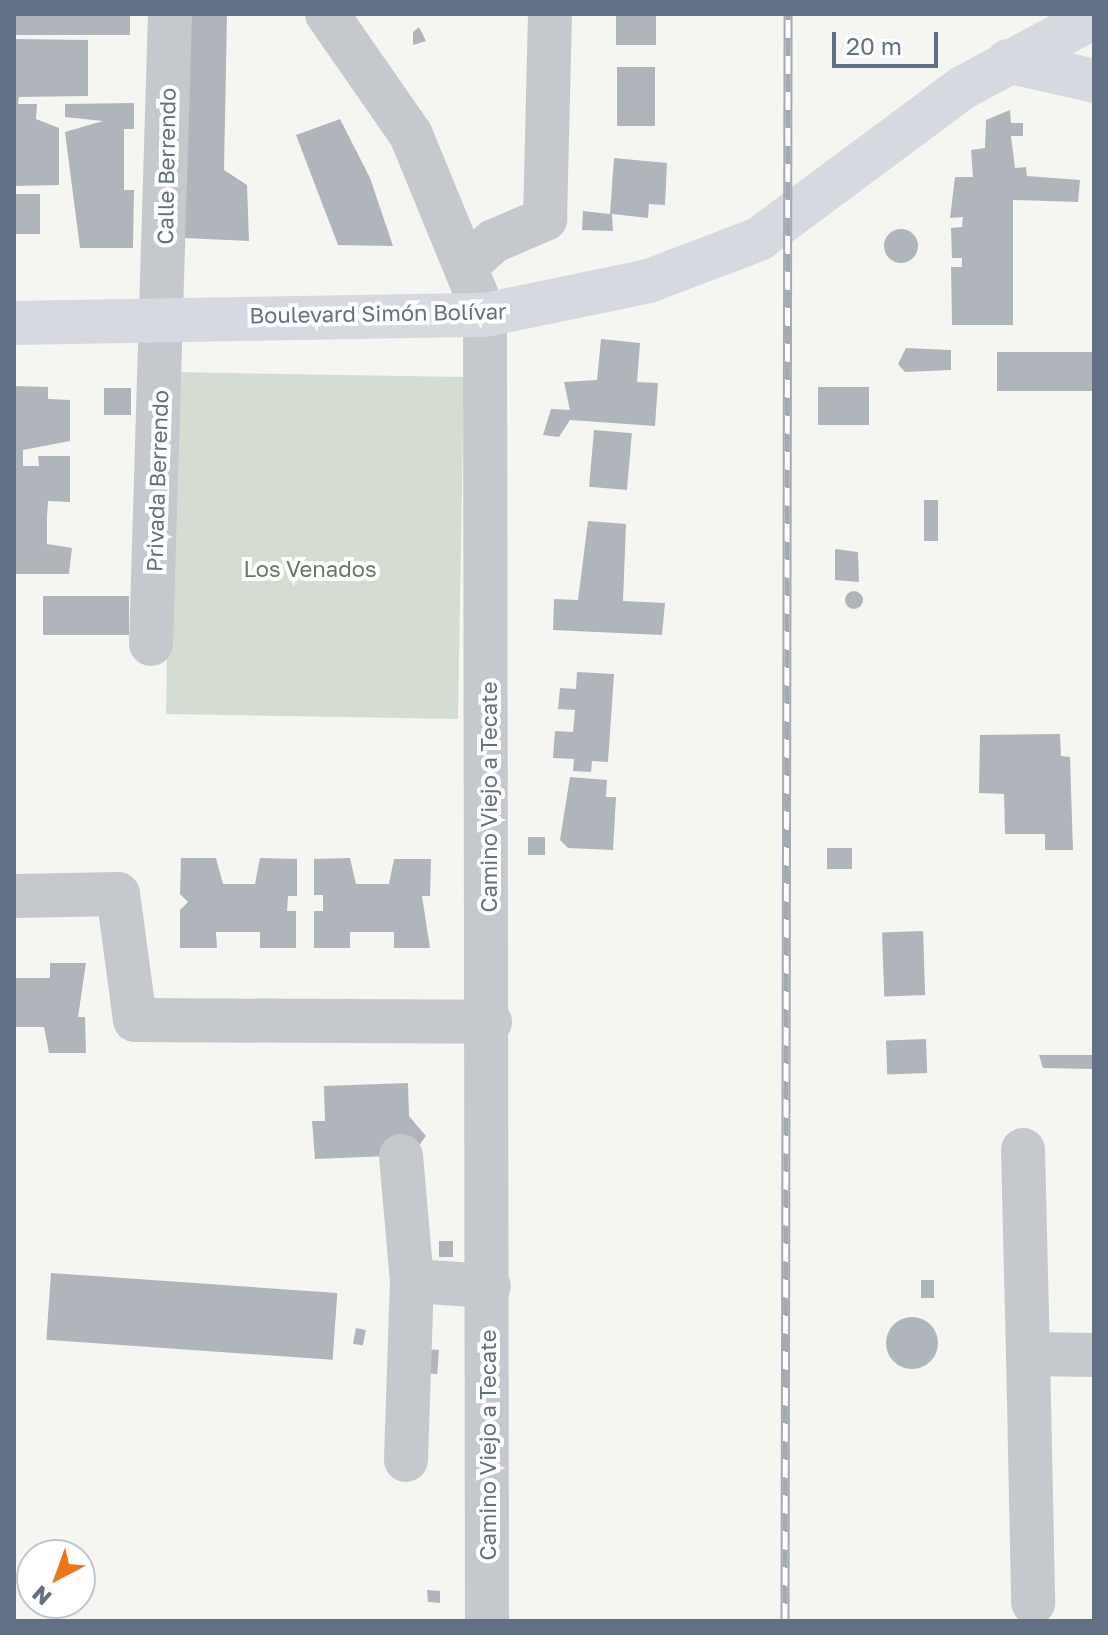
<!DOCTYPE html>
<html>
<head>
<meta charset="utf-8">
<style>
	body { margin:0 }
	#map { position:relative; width:1108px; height:1635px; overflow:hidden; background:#f5f6f2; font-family:"Golos Text",sans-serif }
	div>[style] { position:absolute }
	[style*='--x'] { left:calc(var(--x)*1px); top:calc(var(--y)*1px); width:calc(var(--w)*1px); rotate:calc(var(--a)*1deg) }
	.green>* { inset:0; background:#d5ddd3; transform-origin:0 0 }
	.building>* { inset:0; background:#b0b5bc; transform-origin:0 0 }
	.round { border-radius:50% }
	.minor>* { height:44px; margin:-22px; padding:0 22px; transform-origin:22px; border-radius:22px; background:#c5c8cc }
	.major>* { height:44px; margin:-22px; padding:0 22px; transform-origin:22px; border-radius:22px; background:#d6d9df }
	.rail>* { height:9px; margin-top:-4.5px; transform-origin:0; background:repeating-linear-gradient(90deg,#fff 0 18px,#a5a9b1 0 36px); box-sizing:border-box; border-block:2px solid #a5a9b1 }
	span { translate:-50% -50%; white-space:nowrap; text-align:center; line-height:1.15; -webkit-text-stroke:8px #fff; paint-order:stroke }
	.street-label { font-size:22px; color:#636f85 }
	.park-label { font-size:22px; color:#627b62 }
	.frame { position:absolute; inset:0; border:16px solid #636f85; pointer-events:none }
	.north { position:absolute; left:16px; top:1539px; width:80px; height:80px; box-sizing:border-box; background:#fff; border:2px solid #c1c5ce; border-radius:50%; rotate:221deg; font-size:22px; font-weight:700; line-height:32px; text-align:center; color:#636f85 }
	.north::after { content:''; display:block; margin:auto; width:28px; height:36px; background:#ec771b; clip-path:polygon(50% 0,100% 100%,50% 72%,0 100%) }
	.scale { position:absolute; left:832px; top:32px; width:106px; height:36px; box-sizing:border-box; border:4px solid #636f85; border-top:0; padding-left:10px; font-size:24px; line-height:28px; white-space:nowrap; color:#636f85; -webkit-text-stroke:6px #fff; paint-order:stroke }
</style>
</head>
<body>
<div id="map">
	<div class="green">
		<div style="left:172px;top:372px;width:292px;height:342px;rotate:1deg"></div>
	</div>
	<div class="building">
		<div style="left:14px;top:14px;width:116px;height:21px"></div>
		<div style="clip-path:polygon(187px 14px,227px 14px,224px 170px,247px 185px,249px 241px,184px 238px)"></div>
		<div style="left:616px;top:14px;width:40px;height:31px"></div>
		<div style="clip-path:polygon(419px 27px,426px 41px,413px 45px,413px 32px)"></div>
		<div style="clip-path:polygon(14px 39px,88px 40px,88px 96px,19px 97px,18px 104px,37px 104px,36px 119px,59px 128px,59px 185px,14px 186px)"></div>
		<div style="left:617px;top:67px;width:38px;height:59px"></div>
		<div style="clip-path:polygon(134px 103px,134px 129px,124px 129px,124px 190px,134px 190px,133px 248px,80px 248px,65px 132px,103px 121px,65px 117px,65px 104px)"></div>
		<div style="clip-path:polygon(1010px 110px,1011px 123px,1023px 123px,1023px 136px,1011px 136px,1015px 168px,1026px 167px,1027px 176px,1080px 180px,1078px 202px,1013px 200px,1013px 325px,952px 325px,951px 267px,962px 267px,962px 258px,952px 258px,951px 228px,962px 227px,963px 217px,950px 218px,955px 177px,973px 177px,971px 150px,985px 148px,986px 120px)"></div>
		<div style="clip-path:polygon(340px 119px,370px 178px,393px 246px,338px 245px,296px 135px)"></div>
		<div style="clip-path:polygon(614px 158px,667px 163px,665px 205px,649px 204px,648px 218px,612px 214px,613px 231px,582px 230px,583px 211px,610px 214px)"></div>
		<div style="left:14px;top:194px;width:26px;height:40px"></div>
		<div class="round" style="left:884px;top:229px;width:34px;height:34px"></div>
		<div style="clip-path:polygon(601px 339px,640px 343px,637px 382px,658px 383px,655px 426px,570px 420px,559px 437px,543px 435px,551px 409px,570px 410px,564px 382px,597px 380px)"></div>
		<div style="clip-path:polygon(906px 348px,951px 350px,951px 370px,905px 372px,898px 364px)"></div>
		<div style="left:997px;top:352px;width:97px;height:39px"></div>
		<div style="clip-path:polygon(14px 386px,48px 387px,48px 399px,70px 400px,70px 441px,23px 450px,23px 466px,39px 466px,38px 456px,70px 456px,70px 502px,48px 501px,47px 517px,47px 544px,72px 548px,69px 574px,14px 574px)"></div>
		<div style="left:818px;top:387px;width:51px;height:38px"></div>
		<div style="left:104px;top:388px;width:27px;height:27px"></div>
		<div style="left:594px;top:430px;width:38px;height:57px;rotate:5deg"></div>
		<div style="left:924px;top:500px;width:14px;height:41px"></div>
		<div style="clip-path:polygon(588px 521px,626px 524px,623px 601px,665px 603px,662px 635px,553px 630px,554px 599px,578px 600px)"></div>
		<div style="clip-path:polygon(835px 549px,858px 552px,859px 582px,835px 580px)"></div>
		<div class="round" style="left:845px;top:591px;width:18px;height:18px"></div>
		<div style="left:43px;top:596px;width:86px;height:39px"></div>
		<div style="clip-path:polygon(577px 672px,614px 674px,608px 762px,592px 761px,591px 772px,573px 771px,574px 759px,553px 758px,555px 731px,573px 732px,575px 710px,558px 709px,560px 688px,576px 689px)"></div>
		<div style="clip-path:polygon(1060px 734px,1061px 756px,1070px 757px,1073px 850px,1045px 850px,1045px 834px,1005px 834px,1004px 794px,979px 793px,980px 735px)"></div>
		<div style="clip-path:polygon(570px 777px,607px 780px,606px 797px,616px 797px,613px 850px,568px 848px,560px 840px)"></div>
		<div style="left:528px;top:837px;width:17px;height:18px"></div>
		<div style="left:827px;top:848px;width:25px;height:21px"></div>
		<div style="clip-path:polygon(181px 858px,216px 858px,223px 884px,255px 884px,260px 858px,297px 859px,297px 896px,288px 896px,287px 911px,296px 911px,296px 948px,260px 948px,260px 932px,216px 932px,217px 948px,180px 948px,180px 910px,188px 902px,180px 894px)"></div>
		<div style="clip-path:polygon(350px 858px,356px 884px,389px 884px,394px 859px,431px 859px,430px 896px,422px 896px,430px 948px,394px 948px,394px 932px,350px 932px,350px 948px,314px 948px,314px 911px,323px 911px,323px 895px,314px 895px,314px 859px)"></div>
		<div style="left:923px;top:931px;width:64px;height:41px;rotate:88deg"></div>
		<div style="clip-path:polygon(50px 963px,86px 963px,78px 1017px,85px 1017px,86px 1053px,49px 1053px,44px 1027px,14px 1027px,14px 978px,50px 978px)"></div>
		<div style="left:926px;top:1039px;width:34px;height:40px;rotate:88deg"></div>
		<div style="clip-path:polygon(1039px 1055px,1094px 1055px,1094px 1069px,1043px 1068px)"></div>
		<div style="clip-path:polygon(408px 1083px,409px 1116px,426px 1136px,412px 1155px,315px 1159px,312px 1121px,325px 1121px,324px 1086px)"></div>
		<div style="left:453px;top:1241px;width:16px;height:14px;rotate:90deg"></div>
		<div style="left:51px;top:1273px;width:287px;height:67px;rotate:4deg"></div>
		<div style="left:921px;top:1280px;width:13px;height:18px"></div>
		<div class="round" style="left:886px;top:1317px;width:52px;height:52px"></div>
		<div style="left:356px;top:1328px;width:10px;height:16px;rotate:11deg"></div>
		<div style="left:410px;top:1348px;width:29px;height:24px;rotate:4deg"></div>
		<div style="clip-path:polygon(427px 1590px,440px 1591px,440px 1603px,428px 1602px)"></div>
	</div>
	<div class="minor">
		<div style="--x:327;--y:14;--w:147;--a:55.2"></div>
		<div style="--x:411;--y:135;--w:195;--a:67.7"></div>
		<div style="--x:485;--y:315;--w:1306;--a:89.91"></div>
		<div style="--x:467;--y:265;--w:36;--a:-42"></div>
		<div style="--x:494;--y:241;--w:56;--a:-23.3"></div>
		<div style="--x:545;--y:219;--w:205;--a:-88.6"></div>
		<div style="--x:151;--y:644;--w:630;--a:-88.27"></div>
		<div style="--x:14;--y:896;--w:104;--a:-1.1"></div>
		<div style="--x:118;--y:894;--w:127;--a:82.3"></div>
		<div style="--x:135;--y:1020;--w:355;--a:0.3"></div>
		<div style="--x:1023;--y:1150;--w:204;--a:88.6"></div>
		<div style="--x:1028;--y:1354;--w:66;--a:0.9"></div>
		<div style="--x:401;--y:1156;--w:125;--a:85"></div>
		<div style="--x:412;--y:1281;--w:77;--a:3.7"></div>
		<div style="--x:1028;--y:1354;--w:249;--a:88.8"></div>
		<div style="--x:406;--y:1460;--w:179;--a:-88.1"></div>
	</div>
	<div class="major">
		<div style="--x:1008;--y:61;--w:88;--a:13.1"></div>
		<div style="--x:14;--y:323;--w:471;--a:-1"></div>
		<div style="--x:485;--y:315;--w:167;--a:-11.7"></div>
		<div style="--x:649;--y:281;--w:118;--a:-20.9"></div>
		<div style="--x:759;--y:239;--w:255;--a:-36.6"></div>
		<div style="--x:964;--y:87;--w:148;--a:-28.3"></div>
	</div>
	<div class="rail">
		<div style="--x:785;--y:1621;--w:1607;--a:-89.89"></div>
	</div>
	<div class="street-label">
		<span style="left:166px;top:166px;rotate:-89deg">Calle Berrendo</span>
		<span style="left:378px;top:313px;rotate:-1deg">Boulevard Simón Bolívar</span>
		<span style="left:157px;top:481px;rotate:-88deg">Privada Berrendo</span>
		<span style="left:489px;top:797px;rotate:-90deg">Camino Viejo a Tecate</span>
		<span style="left:488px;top:1445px;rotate:-90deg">Camino Viejo a Tecate</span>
	</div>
	<div class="park-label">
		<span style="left:310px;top:569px">Los Venados</span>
	</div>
	<div class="frame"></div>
	<div class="north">N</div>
	<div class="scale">20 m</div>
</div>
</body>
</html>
